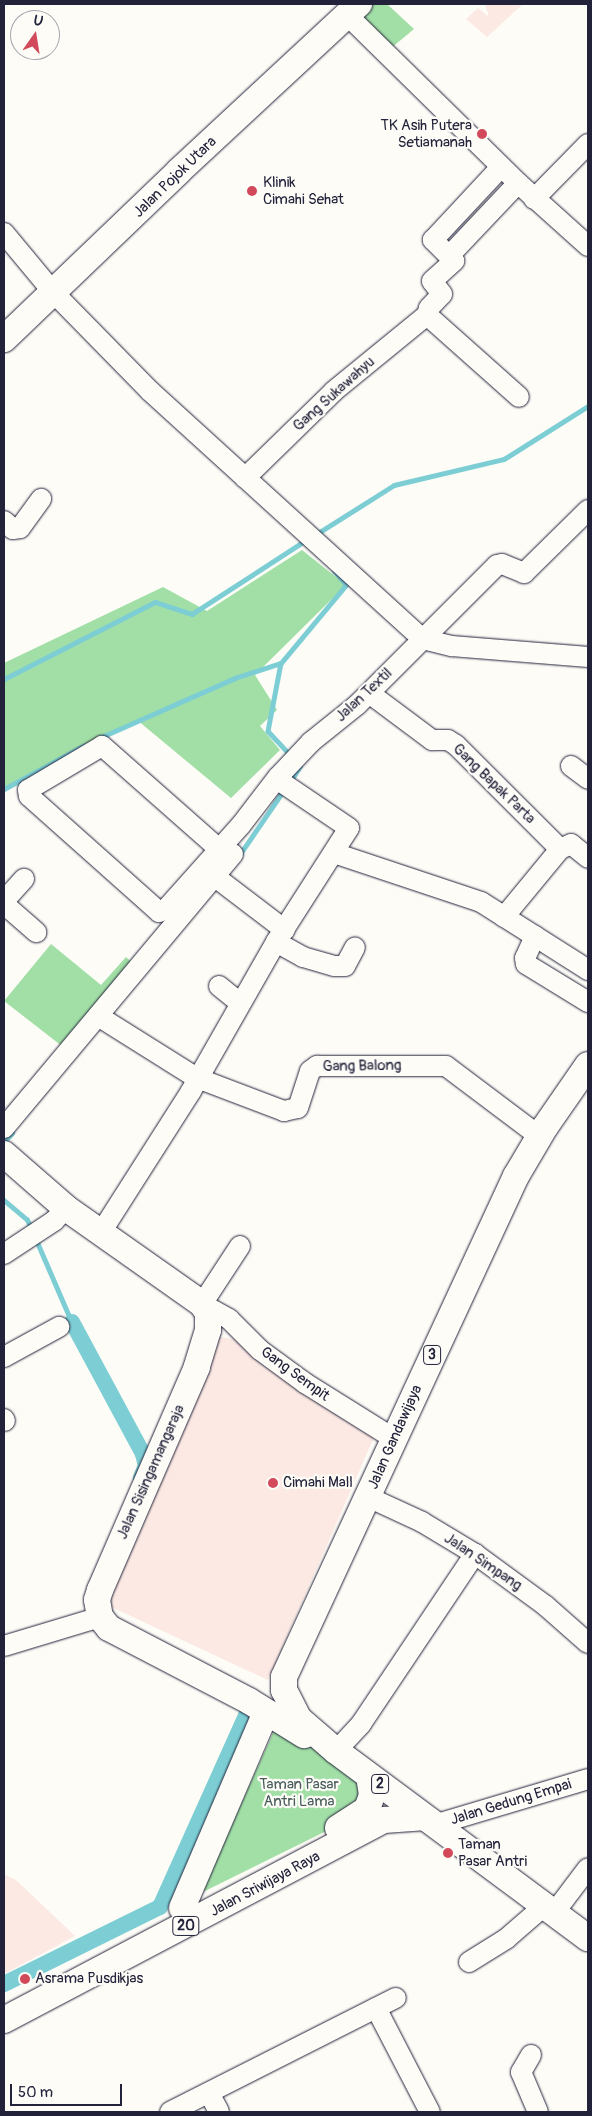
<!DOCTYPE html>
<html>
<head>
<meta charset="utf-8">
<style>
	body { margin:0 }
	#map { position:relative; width:592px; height:2116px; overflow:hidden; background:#fdfcf7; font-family:Pangolin,sans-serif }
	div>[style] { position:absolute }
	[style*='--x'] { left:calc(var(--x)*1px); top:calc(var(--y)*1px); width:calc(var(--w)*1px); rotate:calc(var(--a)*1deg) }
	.built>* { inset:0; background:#fce9e3 }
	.green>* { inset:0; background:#a2dfa6 }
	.stream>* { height:4.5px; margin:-2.25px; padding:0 2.25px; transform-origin:2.25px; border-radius:2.25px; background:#7dced4 }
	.canal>* { height:16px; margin:-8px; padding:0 8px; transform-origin:8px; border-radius:8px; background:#7dced4 }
	.roads { filter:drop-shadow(0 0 1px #22223b) drop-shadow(0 0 1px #22223b) }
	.minor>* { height:20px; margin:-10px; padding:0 10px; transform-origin:10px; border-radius:10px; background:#fdfcf7 }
	.major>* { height:26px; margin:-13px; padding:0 13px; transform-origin:13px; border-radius:13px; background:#fdfcf7 }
	.dots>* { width:14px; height:14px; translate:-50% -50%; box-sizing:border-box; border:2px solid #fdfcf7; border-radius:50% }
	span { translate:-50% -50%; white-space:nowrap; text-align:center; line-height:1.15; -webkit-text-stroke:4.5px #fdfcf7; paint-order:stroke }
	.shield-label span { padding:1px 4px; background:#fdfcf7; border:1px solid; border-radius:4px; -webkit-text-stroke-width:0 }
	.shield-label { font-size:14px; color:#22223b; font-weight:700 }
	.poi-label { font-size:15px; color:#22223b }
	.right { translate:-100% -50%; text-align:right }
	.left { translate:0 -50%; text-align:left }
	.street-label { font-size:15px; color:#22223b }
	.park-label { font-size:15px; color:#485b5b }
	.frame { position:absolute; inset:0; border:5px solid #22223b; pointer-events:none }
	.north { position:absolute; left:10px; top:10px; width:50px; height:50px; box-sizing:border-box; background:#fdfcf7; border:1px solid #a5a5ac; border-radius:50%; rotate:13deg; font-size:14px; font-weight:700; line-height:20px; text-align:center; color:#22223b }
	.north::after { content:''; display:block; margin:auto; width:18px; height:22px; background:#d1495b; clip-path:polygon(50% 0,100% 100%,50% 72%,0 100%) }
	.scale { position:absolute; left:10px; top:2084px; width:112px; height:22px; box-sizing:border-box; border:2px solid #22223b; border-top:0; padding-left:6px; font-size:15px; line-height:18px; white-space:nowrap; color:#22223b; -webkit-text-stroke:4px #fdfcf7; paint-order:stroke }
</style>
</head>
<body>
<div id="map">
	<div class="built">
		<div style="clip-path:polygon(485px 4px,523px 4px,487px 37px,466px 19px,478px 8px,489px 17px)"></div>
		<div style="clip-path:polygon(215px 1336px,238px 1340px,378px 1428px,268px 1680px,105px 1604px)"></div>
		<div style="clip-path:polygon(4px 1874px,16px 1880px,75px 1936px,4px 1974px)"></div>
	</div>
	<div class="green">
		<div style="clip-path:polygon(368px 4px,387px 4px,414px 29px,390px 49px,356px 15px)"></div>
		<div style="clip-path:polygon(302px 550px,346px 585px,255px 675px,277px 710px,260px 726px,280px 750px,231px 798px,137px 720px,4px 789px,4px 663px,163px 587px,207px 611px)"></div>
		<div style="clip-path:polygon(51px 944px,101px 985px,126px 957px,136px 966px,67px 1050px,4px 1001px)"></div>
		<div style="clip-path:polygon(278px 1722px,308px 1738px,383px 1803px,201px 1893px)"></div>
	</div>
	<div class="stream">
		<div style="--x:315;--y:535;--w:93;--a:-32.3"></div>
		<div style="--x:394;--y:485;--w:113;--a:-13.3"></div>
		<div style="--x:504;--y:459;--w:99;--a:-32.2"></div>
		<div style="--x:281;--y:663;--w:69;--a:100.8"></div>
		<div style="--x:268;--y:731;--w:34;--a:47"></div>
		<div style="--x:4;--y:679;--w:169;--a:-27"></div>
		<div style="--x:155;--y:602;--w:39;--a:18"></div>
		<div style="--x:192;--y:614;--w:136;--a:-33"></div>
		<div style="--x:99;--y:738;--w:149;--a:-23.8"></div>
		<div style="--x:235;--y:678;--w:48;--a:-18.1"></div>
		<div style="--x:281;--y:663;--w:102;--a:-50.2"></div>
		<div style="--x:346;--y:585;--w:18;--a:-131"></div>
		<div style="--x:290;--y:782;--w:19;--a:-58"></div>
		<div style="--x:4;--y:789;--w:90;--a:-28.6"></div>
		<div style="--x:240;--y:854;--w:78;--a:-55.5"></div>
		<div style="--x:4;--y:1142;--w:12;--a:-48"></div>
		<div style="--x:4;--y:1200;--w:30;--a:40"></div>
		<div style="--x:27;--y:1219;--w:11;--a:63"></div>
		<div style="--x:36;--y:1239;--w:90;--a:66.6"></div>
	</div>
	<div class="canal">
		<div style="--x:72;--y:1322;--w:150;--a:61.7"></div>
		<div style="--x:143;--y:1454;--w:12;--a:76"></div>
		<div style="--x:146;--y:1466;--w:13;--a:113"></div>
		<div style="--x:4;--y:1984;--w:174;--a:-26.3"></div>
		<div style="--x:160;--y:1907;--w:215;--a:-65.8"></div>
	</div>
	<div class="roads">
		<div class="minor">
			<div style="--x:347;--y:15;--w:240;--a:44.5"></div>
			<div style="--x:518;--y:183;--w:94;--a:42"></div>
			<div style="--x:534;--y:199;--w:77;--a:-45.5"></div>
			<div style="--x:4;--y:233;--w:77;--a:50.3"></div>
			<div style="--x:53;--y:292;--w:139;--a:45.6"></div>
			<div style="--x:150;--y:391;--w:369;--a:42.3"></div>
			<div style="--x:423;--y:639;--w:30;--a:14"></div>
			<div style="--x:452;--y:646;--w:136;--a:4.6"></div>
			<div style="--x:449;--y:256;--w:23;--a:-135"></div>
			<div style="--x:433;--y:240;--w:100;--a:-47"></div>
			<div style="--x:427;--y:315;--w:7;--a:-74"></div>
			<div style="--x:429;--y:308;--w:19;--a:-47"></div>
			<div style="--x:442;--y:294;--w:16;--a:-128"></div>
			<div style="--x:432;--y:281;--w:30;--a:-42"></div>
			<div style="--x:454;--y:261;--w:7;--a:-135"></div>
			<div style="--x:449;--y:256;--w:100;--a:-46.6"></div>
			<div style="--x:427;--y:315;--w:123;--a:41.7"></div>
			<div style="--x:245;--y:478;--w:124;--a:-44.3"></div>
			<div style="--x:334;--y:391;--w:120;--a:-39.3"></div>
			<div style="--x:4;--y:521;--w:12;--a:42"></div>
			<div style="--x:13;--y:529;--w:7;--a:-8"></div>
			<div style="--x:20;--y:528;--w:36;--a:-54"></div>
			<div style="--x:369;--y:693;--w:79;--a:36.7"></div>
			<div style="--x:432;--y:740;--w:16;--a:0"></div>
			<div style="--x:448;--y:740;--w:9;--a:32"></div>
			<div style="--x:456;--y:745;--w:147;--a:45"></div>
			<div style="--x:571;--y:766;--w:21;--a:37"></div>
			<div style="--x:219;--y:849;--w:156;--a:-138.6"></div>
			<div style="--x:102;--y:746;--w:86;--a:149.3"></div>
			<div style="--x:28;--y:790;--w:6;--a:81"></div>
			<div style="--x:29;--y:796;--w:174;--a:41.7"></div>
			<div style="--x:159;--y:912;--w:9;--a:-27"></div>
			<div style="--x:167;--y:908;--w:111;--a:-48.3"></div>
			<div style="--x:241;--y:825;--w:61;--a:-52.4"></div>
			<div style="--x:278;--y:777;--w:48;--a:-46.7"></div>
			<div style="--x:311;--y:742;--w:59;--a:-38.8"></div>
			<div style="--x:357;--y:705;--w:198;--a:-45"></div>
			<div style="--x:497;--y:565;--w:5;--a:-11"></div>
			<div style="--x:502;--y:564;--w:24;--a:22"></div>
			<div style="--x:524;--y:573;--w:90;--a:-44.5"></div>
			<div style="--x:334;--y:853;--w:155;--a:18.4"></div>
			<div style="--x:481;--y:902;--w:127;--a:32.4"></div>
			<div style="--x:214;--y:876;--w:89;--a:37.3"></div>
			<div style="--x:4;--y:901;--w:30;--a:-48"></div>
			<div style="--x:4;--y:904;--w:43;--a:41.2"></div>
			<div style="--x:504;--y:917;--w:88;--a:-50.5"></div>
			<div style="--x:560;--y:849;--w:12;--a:-24"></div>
			<div style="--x:571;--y:844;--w:22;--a:39"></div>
			<div style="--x:535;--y:936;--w:24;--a:114"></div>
			<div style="--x:525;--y:958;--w:6;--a:81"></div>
			<div style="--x:526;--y:964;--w:73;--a:31.5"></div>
			<div style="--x:276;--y:942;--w:31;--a:29"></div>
			<div style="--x:303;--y:957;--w:32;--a:16"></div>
			<div style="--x:334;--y:966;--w:11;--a:0"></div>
			<div style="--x:345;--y:966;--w:21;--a:-62"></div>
			<div style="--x:219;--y:986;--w:27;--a:39"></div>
			<div style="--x:98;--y:1016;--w:117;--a:32.1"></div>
			<div style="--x:197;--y:1078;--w:93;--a:20.8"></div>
			<div style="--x:284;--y:1111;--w:14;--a:-12"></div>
			<div style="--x:298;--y:1108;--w:39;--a:-72"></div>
			<div style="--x:310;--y:1071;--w:9;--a:-36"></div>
			<div style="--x:317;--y:1066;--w:129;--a:0"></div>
			<div style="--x:446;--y:1066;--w:116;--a:37"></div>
			<div style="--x:4;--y:1128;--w:357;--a:-50.1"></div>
			<div style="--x:100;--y:1234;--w:169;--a:-57.5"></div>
			<div style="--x:191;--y:1091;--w:172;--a:-60.3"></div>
			<div style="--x:276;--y:942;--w:135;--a:-57.4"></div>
			<div style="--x:349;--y:828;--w:78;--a:-145.9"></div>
			<div style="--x:240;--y:1246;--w:69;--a:123.2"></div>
			<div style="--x:202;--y:1304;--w:31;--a:29"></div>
			<div style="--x:229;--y:1319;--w:44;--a:45"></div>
			<div style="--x:260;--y:1350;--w:56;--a:36.3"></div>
			<div style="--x:305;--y:1383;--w:104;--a:32"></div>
			<div style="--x:4;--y:1254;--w:60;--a:-33.4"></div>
			<div style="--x:54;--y:1221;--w:18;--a:-47"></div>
			<div style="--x:4;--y:1357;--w:63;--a:-28.6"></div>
			<div style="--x:4;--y:1419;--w:2;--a:63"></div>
			<div style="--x:368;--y:1497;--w:60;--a:24.8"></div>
			<div style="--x:422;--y:1522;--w:62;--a:31.1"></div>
			<div style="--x:475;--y:1554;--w:88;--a:36.2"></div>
			<div style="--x:546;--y:1606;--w:56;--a:41.4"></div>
			<div style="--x:4;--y:1646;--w:100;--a:-16.8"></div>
			<div style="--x:336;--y:1751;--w:37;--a:-47"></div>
			<div style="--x:361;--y:1724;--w:205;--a:-56.2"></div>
			<div style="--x:434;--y:1825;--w:161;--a:-16.6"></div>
			<div style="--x:554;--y:1913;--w:56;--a:-52.9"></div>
			<div style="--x:469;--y:1962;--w:44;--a:-31.9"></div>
			<div style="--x:506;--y:1939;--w:50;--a:-41"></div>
			<div style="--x:376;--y:2008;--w:117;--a:62.6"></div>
			<div style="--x:531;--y:2055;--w:20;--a:120"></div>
			<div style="--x:521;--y:2072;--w:43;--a:67"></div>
			<div style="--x:209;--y:2093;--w:21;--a:62"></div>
			<div style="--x:170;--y:2112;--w:253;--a:-26.8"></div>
		</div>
		<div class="major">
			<div style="--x:4;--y:339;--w:243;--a:-43.8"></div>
			<div style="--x:179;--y:171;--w:246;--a:-42.9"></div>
			<div style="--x:588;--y:1065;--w:75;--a:124.7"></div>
			<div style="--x:545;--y:1127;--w:57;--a:120.6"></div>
			<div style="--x:516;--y:1176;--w:552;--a:114.85"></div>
			<div style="--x:284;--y:1677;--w:13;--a:90"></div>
			<div style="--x:284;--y:1690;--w:33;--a:63"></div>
			<div style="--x:299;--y:1719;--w:49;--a:40.9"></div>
			<div style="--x:336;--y:1751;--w:314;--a:36.6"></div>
			<div style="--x:4;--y:1154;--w:82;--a:41.1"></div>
			<div style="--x:66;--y:1208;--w:166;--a:35.2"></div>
			<div style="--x:202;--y:1304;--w:11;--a:56"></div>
			<div style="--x:208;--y:1313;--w:17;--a:90"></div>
			<div style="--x:208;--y:1330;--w:39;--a:107"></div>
			<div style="--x:197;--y:1367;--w:243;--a:113.5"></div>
			<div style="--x:100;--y:1590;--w:10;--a:107"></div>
			<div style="--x:97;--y:1600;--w:17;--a:80"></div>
			<div style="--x:100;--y:1617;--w:14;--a:51"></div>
			<div style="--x:109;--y:1628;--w:158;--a:27.5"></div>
			<div style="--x:249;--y:1701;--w:65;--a:31.7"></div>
			<div style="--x:338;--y:1828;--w:35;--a:-33"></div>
			<div style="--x:367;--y:1809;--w:15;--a:-70"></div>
			<div style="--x:372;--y:1795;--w:19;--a:-99"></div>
			<div style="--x:182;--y:1908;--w:213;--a:-66.8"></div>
			<div style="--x:4;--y:2020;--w:429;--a:-27.8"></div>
			<div style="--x:384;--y:1820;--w:39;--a:-4"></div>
		</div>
	</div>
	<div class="dots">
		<div style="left:482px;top:134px;background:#d1495b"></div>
		<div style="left:252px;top:191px;background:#d1495b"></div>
		<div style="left:273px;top:1483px;background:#d1495b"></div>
		<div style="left:448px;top:1853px;background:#d1495b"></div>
		<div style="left:25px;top:1979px;background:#d1495b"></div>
	</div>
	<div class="shield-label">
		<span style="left:432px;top:1355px">3</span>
		<span style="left:380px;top:1784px">2</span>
		<span style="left:186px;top:1926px">20</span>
	</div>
	<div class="poi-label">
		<span class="right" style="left:472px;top:134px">TK Asih Putera<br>Setiamanah</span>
		<span class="left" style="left:263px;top:191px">Klinik<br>Cimahi Sehat</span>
		<span class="left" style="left:283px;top:1483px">Cimahi Mall</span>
		<span class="left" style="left:458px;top:1853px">Taman<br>Pasar Antri</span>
		<span class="left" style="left:35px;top:1979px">Asrama Pusdikjas</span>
	</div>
	<div class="street-label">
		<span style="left:175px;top:177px;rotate:-44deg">Jalan Pojok Utara</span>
		<span style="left:334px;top:394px;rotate:-42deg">Gang Sukawahyu</span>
		<span style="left:364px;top:695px;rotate:-43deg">Jalan Textil</span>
		<span style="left:494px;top:784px;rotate:44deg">Gang Bapak Parta</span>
		<span style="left:362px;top:1066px;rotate:-1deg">Gang Balong</span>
		<span style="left:295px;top:1374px;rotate:36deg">Gang Sempit</span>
		<span style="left:395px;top:1437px;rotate:-66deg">Jalan Gandawijaya</span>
		<span style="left:151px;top:1472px;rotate:-66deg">Jalan Sisingamangaraja</span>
		<span style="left:483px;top:1562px;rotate:34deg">Jalan Simpang</span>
		<span style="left:511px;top:1802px;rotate:-17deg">Jalan Gedung Empai</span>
		<span style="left:265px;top:1884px;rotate:-28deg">Jalan Sriwijaya Raya</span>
	</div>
	<div class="park-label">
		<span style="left:299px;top:1793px">Taman Pasar<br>Antri Lama</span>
	</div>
	<div class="frame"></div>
	<div class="north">U</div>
	<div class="scale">50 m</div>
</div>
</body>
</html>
